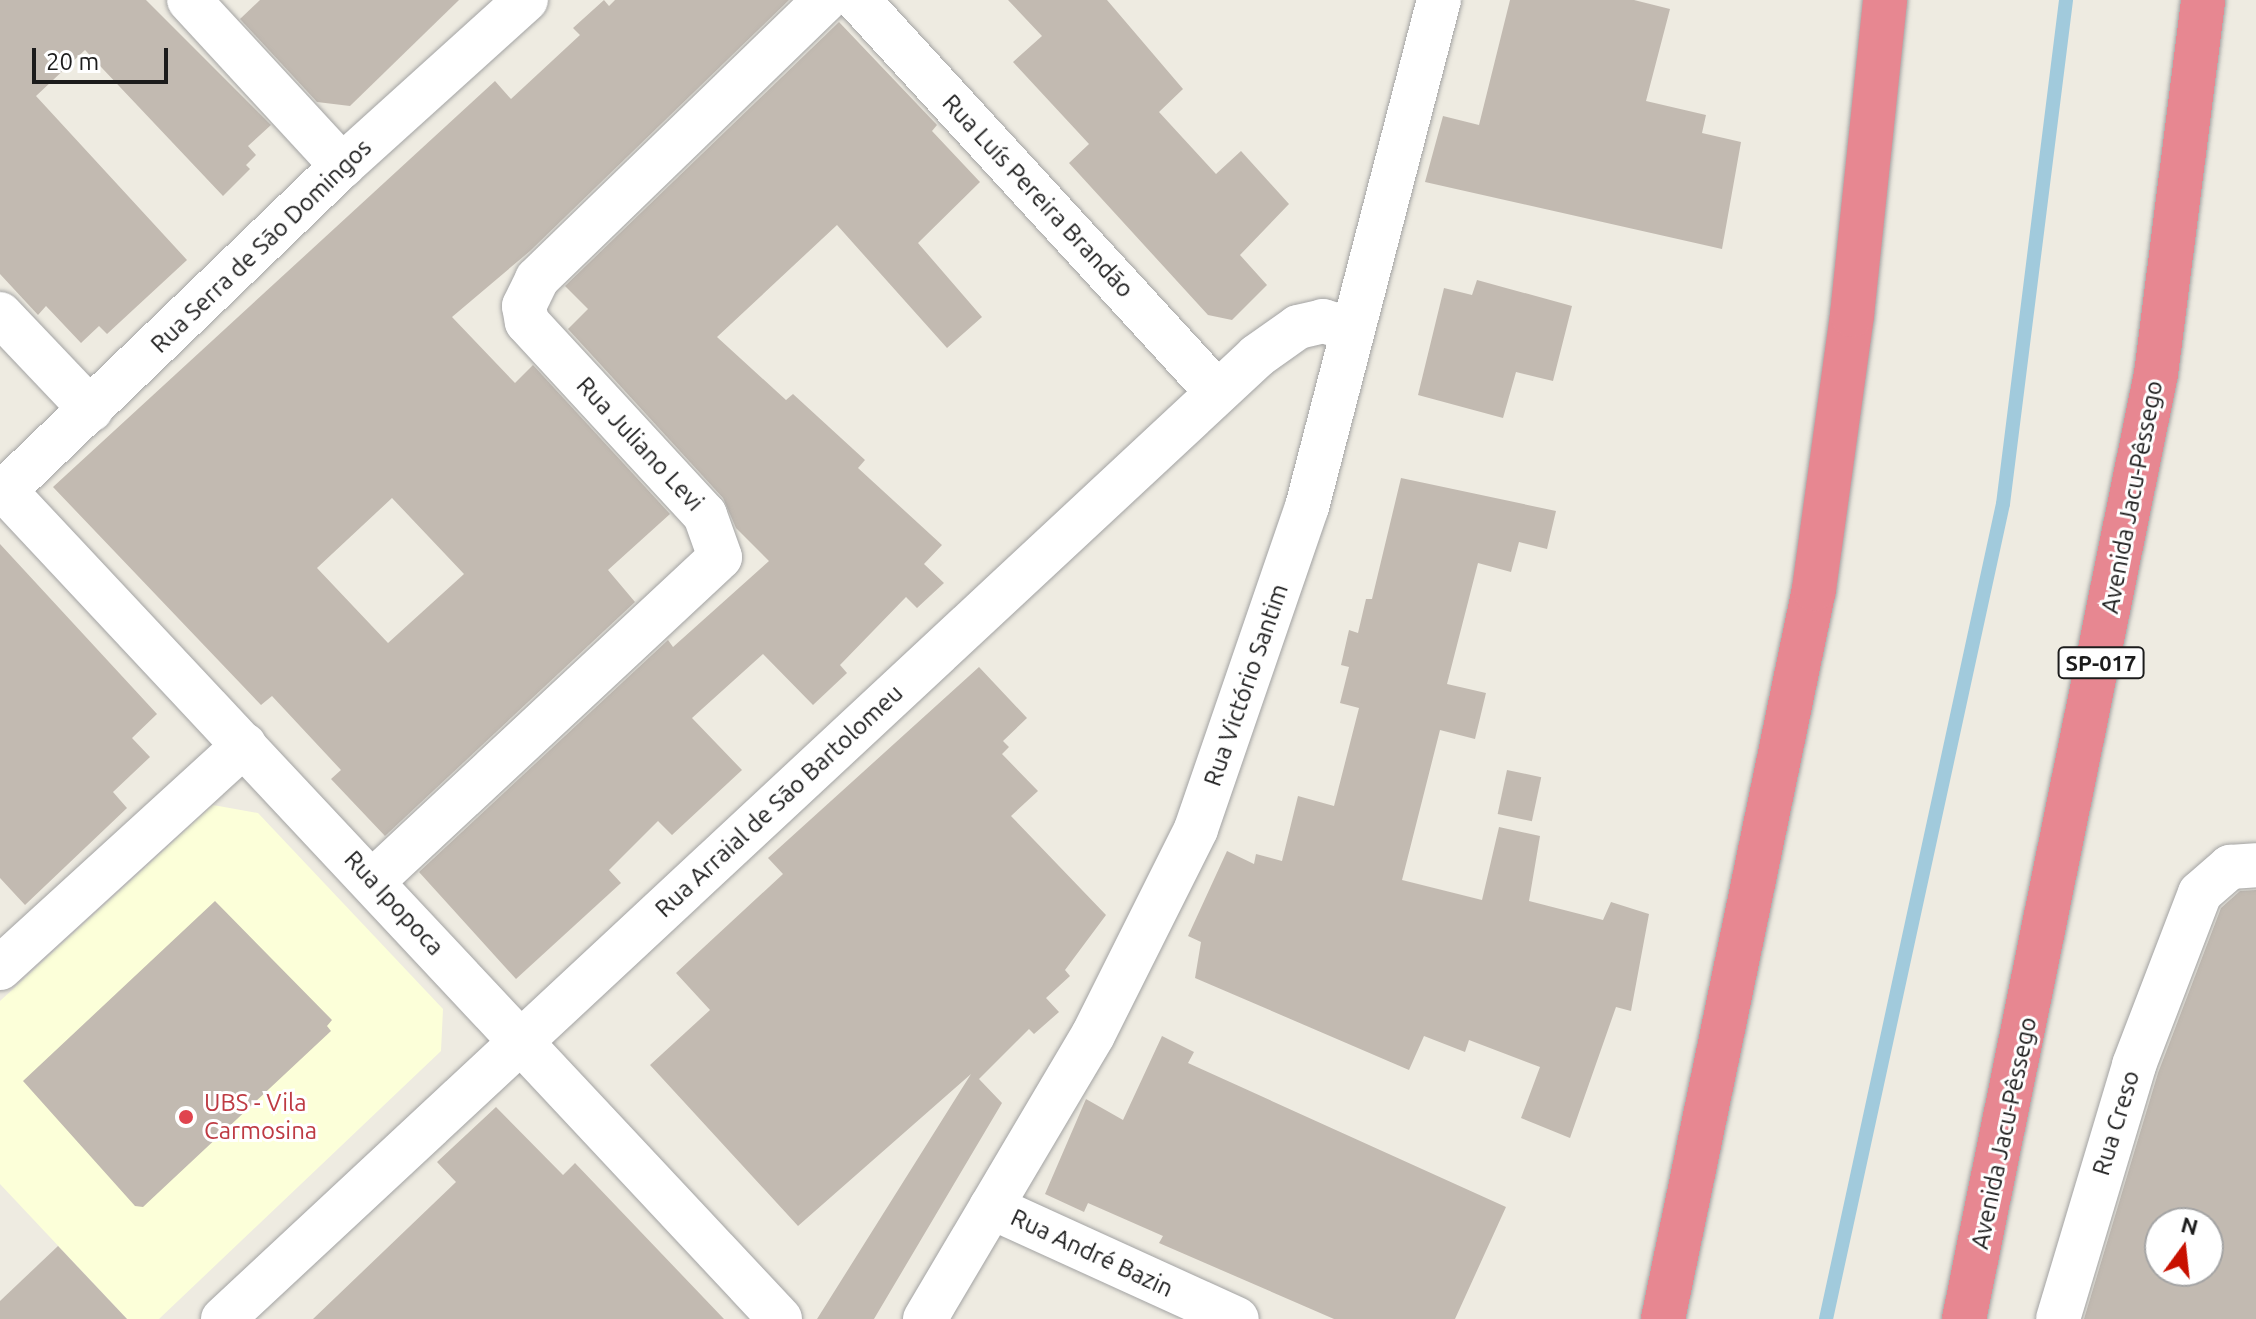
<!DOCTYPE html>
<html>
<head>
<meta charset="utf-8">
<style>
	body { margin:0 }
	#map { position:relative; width:2256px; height:1319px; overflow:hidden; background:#eeebe1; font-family:Ubuntu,sans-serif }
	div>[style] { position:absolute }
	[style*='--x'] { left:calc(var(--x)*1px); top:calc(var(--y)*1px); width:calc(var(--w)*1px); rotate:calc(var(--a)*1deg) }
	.education>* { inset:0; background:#fcffd9 }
	.stream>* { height:14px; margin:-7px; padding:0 7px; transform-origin:7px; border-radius:7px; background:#a1cadc }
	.building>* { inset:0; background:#c2bab1; transform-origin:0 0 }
	.roads { filter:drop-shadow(0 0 2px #a3a3a3) drop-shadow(0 0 2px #a3a3a3) }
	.minor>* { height:44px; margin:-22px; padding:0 22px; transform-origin:22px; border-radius:22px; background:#fff }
	.highway>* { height:44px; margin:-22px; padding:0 22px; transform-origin:22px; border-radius:22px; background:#e78791 }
	.dots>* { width:22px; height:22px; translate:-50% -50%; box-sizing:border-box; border:4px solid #fff; border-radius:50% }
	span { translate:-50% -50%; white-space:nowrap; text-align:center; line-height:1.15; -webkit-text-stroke:6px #fff; paint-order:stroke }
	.shield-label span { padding:2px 6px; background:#fff; border:2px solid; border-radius:6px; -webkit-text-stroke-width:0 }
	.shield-label { font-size:22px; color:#1c1c1c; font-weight:700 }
	.street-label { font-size:24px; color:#1c1c1c }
	.health-label { font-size:24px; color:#be3a42 }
	.left { translate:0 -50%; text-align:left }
	.north { position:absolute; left:2144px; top:1207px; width:80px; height:80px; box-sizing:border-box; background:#fff; border:2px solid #a4a4a4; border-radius:50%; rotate:15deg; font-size:22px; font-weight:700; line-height:32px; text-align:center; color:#1c1c1c }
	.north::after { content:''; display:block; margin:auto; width:28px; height:36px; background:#c81100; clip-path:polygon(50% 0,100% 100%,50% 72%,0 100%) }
	.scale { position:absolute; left:32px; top:48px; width:136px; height:36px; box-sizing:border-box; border:4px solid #1c1c1c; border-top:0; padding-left:10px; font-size:24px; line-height:28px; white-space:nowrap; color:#1c1c1c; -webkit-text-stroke:6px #fff; paint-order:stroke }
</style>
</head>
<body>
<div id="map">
	<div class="education">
		<div style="clip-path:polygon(213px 805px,258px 813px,443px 1009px,441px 1051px,159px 1319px,127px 1319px,0 1184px,0 1001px)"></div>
	</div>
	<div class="stream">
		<div style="--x:1826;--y:1319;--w:834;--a:-77.75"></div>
		<div style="--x:2003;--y:504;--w:508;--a:-82.87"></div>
	</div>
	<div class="building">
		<div style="clip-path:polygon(0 0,146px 0,271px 125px,248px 146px,256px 155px,246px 165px,250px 169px,223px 196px,85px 50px,36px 96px,187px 260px,107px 334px,99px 326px,81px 343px,46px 306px,38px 315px,0 274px)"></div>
		<div style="clip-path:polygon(260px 0,459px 0,350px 106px,317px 102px,240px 19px)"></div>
		<div style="clip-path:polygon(evenodd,604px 0,609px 6px,615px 0,789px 0,530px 251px,452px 317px,515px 383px,533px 365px,670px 514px,608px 570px,635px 602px,385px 836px,331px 779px,341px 770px,272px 696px,261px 705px,53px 487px,495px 81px,511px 99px,580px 35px,573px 28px,604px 0,392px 498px,464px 574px,388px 643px,317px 568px,392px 498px)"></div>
		<div style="clip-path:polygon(1008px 0,1107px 0,1183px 89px,1159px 112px,1216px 174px,1241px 151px,1289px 204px,1240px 255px,1267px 285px,1232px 320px,1208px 315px,1069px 163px,1089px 144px,1013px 62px,1042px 36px)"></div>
		<div style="clip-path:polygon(1510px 0,1634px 0,1670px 9px,1646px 101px,1706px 115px,1702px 133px,1741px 142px,1722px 249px,1425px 182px,1443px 116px,1479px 125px)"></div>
		<div style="clip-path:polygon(839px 22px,937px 125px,932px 131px,980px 182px,918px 243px,982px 317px,947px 348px,837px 225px,717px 337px,786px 400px,793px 394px,865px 460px,858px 468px,942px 545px,924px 564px,944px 583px,917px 608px,906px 597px,840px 665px,847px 673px,813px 705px,763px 654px,692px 718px,742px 770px,672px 835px,658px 821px,609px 870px,621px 883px,516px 979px,419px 872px,668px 640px,673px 647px,769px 561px,736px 528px,723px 498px,568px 329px,588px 309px,565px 286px)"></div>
		<div style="clip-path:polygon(1477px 280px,1572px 306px,1553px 381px,1516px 372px,1503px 418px,1418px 395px,1444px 288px,1472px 295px)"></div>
		<div style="clip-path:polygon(1401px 478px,1556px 511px,1547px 549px,1519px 542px,1511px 572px,1478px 563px,1447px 684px,1486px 693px,1475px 739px,1440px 730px,1402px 880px,1482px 900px,1499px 827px,1540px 836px,1529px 901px,1603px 920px,1611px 902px,1649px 914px,1631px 1011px,1616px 1007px,1570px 1138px,1521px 1118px,1540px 1067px,1469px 1040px,1465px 1052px,1424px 1036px,1409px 1070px,1195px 978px,1201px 942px,1188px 936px,1227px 851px,1254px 864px,1256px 854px,1282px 861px,1298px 796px,1334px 806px,1359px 708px,1340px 703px,1349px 667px,1341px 665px,1349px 630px,1358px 633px,1366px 599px,1372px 599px)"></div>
		<div style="clip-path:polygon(0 544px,157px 714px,132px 738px,150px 757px,113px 792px,127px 808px,25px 905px,0 878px)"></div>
		<div style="clip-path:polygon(979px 667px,1027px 718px,1003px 741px,1009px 747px,1002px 754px,1038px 791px,1011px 816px,1106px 915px,1065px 970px,1070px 976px,1046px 998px,1059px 1012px,1034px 1034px,1029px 1029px,979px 1079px,1002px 1103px,874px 1319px,817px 1319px,971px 1074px,798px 1226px,650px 1065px,710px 1010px,676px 973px,783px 874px,768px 858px)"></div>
		<div style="left:1507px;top:770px;width:35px;height:45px;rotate:12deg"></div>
		<div style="clip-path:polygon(evenodd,2256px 890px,2256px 1319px,2084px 1319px,2158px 1073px,2221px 908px,2240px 891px,2256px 890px,2160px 1223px,2208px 1223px,2208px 1271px,2160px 1271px,2160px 1223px)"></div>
		<div style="clip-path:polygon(215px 901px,332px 1020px,327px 1026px,331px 1031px,143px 1207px,135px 1206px,23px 1081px)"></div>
		<div style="clip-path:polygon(1162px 1036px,1194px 1052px,1188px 1063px,1506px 1207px,1455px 1319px,1334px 1319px,1159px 1243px,1163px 1236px,1088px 1203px,1084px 1212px,1045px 1194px,1086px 1099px,1123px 1120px)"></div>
		<div style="clip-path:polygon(496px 1107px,563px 1175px,575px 1163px,724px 1319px,313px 1319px,456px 1182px,437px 1162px)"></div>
		<div style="clip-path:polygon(58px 1246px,127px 1319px,0 1319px,0 1301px)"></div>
	</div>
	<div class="roads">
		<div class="minor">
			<div style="--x:189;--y:0;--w:226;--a:47.3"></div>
			<div style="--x:858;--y:0;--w:532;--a:47.52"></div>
			<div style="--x:0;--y:314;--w:132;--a:46.5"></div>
			<div style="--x:5;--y:491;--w:1134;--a:46.89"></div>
			<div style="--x:0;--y:495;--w:475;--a:-43.9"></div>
			<div style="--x:342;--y:166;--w:248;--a:-42.1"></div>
			<div style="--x:374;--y:880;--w:473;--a:-43"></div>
			<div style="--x:720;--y:557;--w:45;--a:-109.7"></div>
			<div style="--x:705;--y:515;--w:263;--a:-132.7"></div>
			<div style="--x:527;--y:322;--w:16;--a:-101"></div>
			<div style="--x:524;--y:306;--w:30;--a:-64"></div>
			<div style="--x:537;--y:279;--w:401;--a:-44.1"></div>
			<div style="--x:0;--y:968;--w:331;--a:-42.4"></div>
			<div style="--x:991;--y:1207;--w:270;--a:24.5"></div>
			<div style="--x:223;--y:1319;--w:1413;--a:-42.96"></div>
			<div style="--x:1257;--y:356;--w:50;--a:-35.3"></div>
			<div style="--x:1298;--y:327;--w:26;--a:-13"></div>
			<div style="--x:1323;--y:321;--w:31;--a:17"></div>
			<div style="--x:925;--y:1319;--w:330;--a:-59.4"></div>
			<div style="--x:1093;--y:1035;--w:230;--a:-63.4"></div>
			<div style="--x:1196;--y:829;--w:341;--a:-71"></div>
			<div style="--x:1307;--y:507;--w:524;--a:-75.41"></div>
			<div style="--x:2058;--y:1319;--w:265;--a:-73.3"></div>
			<div style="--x:2134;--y:1065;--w:184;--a:-69"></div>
			<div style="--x:2200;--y:893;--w:40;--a:-41"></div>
			<div style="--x:2230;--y:867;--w:26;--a:-4"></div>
		</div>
		<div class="highway">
			<div style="--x:1663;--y:1319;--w:745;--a:-78.31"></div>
			<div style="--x:1814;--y:589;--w:277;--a:-82.1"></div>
			<div style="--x:1852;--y:315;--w:317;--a:-84"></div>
			<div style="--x:1964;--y:1319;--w:964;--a:-78.52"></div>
			<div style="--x:2156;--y:374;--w:377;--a:-82.8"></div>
		</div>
	</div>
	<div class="dots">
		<div style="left:186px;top:1117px;background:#e0444e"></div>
	</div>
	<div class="shield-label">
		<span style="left:2101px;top:663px">SP-017</span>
	</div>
	<div class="street-label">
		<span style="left:1038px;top:196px;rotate:47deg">Rua Luís Pereira Brandão</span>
		<span style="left:261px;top:246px;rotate:-44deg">Rua Serra de São Domingos</span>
		<span style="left:640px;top:444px;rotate:47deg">Rua Juliano Levi</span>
		<span style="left:2132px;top:497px;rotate:-79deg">Avenida Jacu-Pêssego</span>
		<span style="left:1246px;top:685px;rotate:-71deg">Rua Victório Santim</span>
		<span style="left:779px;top:801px;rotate:-43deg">Rua Arraial de São Bartolomeu</span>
		<span style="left:394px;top:903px;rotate:47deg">Rua Ipopoca</span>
		<span style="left:2116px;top:1123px;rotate:-73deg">Rua Creso</span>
		<span style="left:2004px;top:1133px;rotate:-78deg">Avenida Jacu-Pêssego</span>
		<span style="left:1092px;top:1253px;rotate:25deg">Rua André Bazin</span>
	</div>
	<div class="health-label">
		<span class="left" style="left:204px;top:1117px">UBS - Vila<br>Carmosina</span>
	</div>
	<div class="north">N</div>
	<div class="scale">20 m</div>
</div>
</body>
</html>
